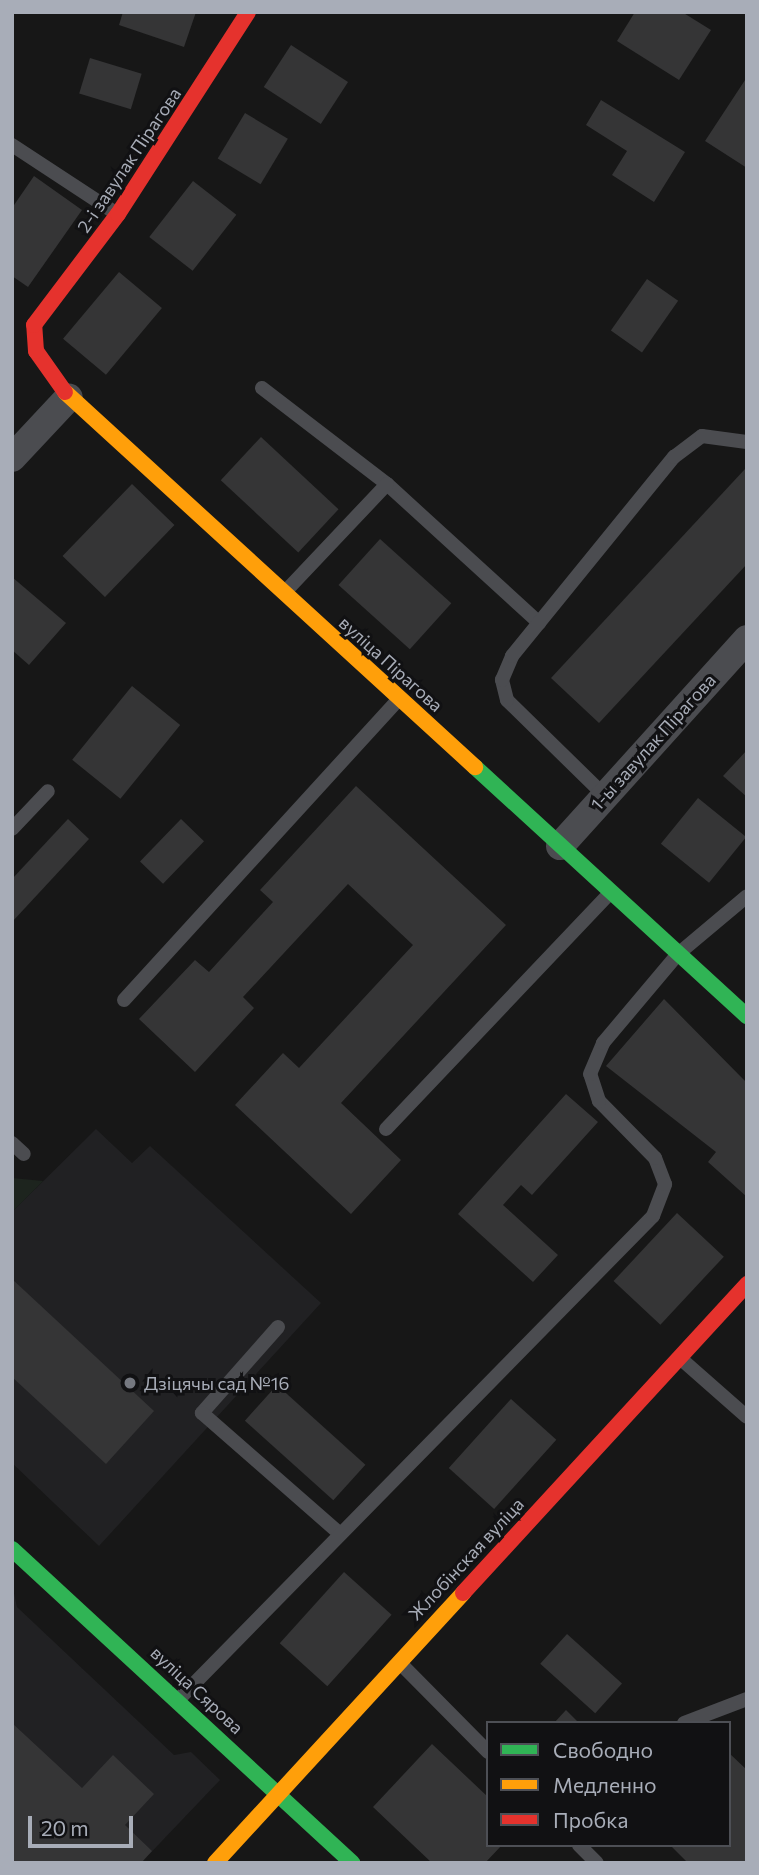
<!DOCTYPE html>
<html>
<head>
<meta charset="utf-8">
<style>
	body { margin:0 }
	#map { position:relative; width:759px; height:1875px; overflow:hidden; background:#171717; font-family:Commissioner,sans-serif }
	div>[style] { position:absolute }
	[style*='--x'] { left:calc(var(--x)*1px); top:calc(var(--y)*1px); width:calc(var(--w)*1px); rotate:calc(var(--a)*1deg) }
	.built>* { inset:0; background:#212123 }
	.green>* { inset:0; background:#1d241e }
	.building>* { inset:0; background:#353536; transform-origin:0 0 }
	.lane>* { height:14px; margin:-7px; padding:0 7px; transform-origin:7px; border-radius:7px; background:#4b4c50 }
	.street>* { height:28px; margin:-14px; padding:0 14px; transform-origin:14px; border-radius:14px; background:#4b4c50 }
	.fast>* { height:16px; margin:-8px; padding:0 8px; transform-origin:8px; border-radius:8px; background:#30b455 }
	.slow>* { height:16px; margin:-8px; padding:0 8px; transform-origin:8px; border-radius:8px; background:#ff9f0a }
	.jam>* { height:16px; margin:-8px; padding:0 8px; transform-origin:8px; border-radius:8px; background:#e5322d }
	.dots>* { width:19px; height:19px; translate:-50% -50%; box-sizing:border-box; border:4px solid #111113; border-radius:50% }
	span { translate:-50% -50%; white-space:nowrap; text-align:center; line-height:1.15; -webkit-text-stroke:6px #111113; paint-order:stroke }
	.street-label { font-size:18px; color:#a8adb8 }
	.poi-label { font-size:18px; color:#a8adb8 }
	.left { translate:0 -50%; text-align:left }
	.frame { position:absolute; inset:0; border:14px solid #a8adb8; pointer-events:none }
	.legend { position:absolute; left:486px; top:1721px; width:245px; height:126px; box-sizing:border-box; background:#111113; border:2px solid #4d4f55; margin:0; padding:9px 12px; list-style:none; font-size:21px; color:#a8adb8 }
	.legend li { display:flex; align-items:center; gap:14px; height:35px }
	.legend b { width:35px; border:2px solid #4d4f55 }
	.scale { position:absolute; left:28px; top:1816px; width:105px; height:32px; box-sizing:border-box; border:4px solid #a8adb8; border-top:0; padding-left:9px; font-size:21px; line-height:24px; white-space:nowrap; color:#a8adb8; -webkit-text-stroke:5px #111113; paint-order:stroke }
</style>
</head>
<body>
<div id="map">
	<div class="built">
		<div style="clip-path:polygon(96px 1129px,132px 1163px,150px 1146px,321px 1303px,99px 1546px,12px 1463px,12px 1212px)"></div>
		<div style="clip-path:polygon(12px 1584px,17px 1607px,174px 1755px,191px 1752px,220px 1780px,141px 1863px,12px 1863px)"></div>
	</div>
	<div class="green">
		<div style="clip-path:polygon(12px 1178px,43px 1181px,12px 1212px)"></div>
	</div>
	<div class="building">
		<div style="clip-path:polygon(123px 12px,196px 12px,184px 47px,119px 25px)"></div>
		<div style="clip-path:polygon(635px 12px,682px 12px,711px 30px,679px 80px,617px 41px)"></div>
		<div style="left:291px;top:45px;width:68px;height:50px;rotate:33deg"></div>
		<div style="left:90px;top:58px;width:54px;height:37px;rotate:17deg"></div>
		<div style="clip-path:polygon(747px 77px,747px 168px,705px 141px)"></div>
		<div style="clip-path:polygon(601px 100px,685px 152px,654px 202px,612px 175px,627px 151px,586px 125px)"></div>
		<div style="left:245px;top:113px;width:50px;height:53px;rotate:31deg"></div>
		<div style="clip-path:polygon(34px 176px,82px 210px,28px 287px,12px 276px,12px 208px)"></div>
		<div style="left:193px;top:181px;width:55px;height:71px;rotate:38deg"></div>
		<div style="left:119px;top:272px;width:56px;height:87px;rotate:40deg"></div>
		<div style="left:647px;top:279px;width:38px;height:63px;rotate:35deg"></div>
		<div style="left:261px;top:437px;width:106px;height:59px;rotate:43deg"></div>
		<div style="clip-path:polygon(745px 469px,747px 564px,599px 723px,551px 678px)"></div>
		<div style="left:132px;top:484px;width:59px;height:100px;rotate:44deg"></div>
		<div style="left:380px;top:539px;width:96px;height:62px;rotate:42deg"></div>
		<div style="clip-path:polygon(12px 577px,66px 623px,29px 665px,12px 650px)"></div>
		<div style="left:132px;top:686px;width:62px;height:95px;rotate:39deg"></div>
		<div style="clip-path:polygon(747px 750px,747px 797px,723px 776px)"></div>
		<div style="clip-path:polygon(356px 786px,506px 925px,341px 1103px,401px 1160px,351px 1214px,235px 1105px,283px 1053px,299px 1068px,413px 945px,348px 884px,243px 997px,254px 1008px,195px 1072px,139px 1019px,195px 960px,209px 972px,273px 902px,260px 890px)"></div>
		<div style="left:698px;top:798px;width:62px;height:59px;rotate:39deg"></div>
		<div style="clip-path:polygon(68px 819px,89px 839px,12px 922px,12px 879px)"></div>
		<div style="left:181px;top:819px;width:32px;height:59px;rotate:44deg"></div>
		<div style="clip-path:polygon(664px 999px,747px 1083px,747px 1197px,708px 1162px,716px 1152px,606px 1066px)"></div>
		<div style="clip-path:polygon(566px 1094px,598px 1122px,532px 1195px,521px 1185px,503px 1205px,558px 1255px,533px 1282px,458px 1214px)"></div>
		<div style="left:677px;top:1213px;width:64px;height:93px;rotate:43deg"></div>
		<div style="clip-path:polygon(12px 1279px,154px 1411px,106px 1464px,12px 1377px)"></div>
		<div style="left:277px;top:1385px;width:119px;height:48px;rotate:42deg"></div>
		<div style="left:511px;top:1399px;width:61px;height:93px;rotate:42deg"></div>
		<div style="left:344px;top:1572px;width:64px;height:96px;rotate:42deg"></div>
		<div style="left:567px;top:1634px;width:74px;height:40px;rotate:42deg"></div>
		<div style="clip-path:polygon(566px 1710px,579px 1723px,554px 1723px)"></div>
		<div style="clip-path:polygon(12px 1723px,82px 1788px,113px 1755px,154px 1794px,125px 1825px,152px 1851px,141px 1863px,12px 1863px)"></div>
		<div style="clip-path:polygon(432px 1744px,488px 1797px,488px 1845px,502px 1845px,485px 1863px,432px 1863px,373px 1807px)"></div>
		<div style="clip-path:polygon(729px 1753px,747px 1770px,747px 1863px,688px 1863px,670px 1845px,729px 1845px)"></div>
	</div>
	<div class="lane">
		<div style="--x:12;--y:145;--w:126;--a:33.3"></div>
		<div style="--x:262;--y:388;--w:158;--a:37.5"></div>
		<div style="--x:387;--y:484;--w:206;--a:42.4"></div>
		<div style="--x:284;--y:593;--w:150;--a:-46.6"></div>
		<div style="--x:605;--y:796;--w:137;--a:-135.6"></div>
		<div style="--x:507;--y:700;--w:21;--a:-104"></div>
		<div style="--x:502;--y:680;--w:26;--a:-67"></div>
		<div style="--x:512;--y:656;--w:257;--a:-50.9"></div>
		<div style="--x:674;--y:457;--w:35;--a:-37"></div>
		<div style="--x:702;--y:436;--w:45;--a:7.6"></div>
		<div style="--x:12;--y:829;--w:52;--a:-46.5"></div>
		<div style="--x:124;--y:1000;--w:408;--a:-47.6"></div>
		<div style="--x:386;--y:1129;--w:324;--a:-46.5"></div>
		<div style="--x:12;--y:1143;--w:16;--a:43"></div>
		<div style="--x:278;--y:1327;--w:115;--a:131.5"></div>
		<div style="--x:202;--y:1413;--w:184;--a:41.2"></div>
		<div style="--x:680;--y:1358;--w:89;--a:41.4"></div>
		<div style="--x:401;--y:1664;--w:124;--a:45.3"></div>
		<div style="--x:179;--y:1699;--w:677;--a:-45.54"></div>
		<div style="--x:653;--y:1216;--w:34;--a:-69"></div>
		<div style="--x:665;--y:1184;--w:28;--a:-111"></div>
		<div style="--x:655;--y:1158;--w:80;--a:-134.5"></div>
		<div style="--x:599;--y:1101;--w:28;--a:-108"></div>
		<div style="--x:590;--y:1074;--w:34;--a:-67"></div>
		<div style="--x:603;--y:1043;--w:116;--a:-49.9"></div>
		<div style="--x:678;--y:954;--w:90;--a:-40"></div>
		<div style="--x:684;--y:1723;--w:67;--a:-20.9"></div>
		<div style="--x:579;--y:1845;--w:25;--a:45"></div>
	</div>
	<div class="street">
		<div style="--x:12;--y:458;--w:83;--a:-46.9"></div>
		<div style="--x:560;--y:846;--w:279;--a:-47.9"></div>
	</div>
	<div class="fast">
		<div style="--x:475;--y:767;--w:369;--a:42.5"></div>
		<div style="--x:12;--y:1549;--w:463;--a:42.7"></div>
	</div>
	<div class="slow">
		<div style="--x:65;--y:392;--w:556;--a:42.45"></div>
		<div style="--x:215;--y:1863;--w:367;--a:-47.4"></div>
	</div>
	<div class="jam">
		<div style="--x:65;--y:392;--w:50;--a:-125.3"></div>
		<div style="--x:36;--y:351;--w:26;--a:-94"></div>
		<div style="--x:34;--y:325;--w:139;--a:-52.9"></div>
		<div style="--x:118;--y:214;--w:240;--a:-57.2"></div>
		<div style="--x:463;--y:1593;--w:420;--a:-47.4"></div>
	</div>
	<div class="dots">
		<div style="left:130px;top:1383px;background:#757880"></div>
	</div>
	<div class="street-label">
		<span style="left:129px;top:160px;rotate:-56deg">2-і завулак Пірагова</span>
		<span style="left:391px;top:664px;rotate:42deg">вуліца Пірагова</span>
		<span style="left:653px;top:742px;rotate:-48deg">1-ы завулак Пірагова</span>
		<span style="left:466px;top:1559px;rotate:-47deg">Жлобінская вуліца</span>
		<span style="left:197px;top:1690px;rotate:43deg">вуліца Сярова</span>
	</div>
	<div class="poi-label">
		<span class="left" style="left:144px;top:1383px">Дзіцячы сад №16</span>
	</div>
	<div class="frame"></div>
	<ul class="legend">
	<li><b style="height:9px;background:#30b455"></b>Свободно</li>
	<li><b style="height:9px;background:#ff9f0a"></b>Медленно</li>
	<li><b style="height:9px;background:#e5322d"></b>Пробка</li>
	</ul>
	<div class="scale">20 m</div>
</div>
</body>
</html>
